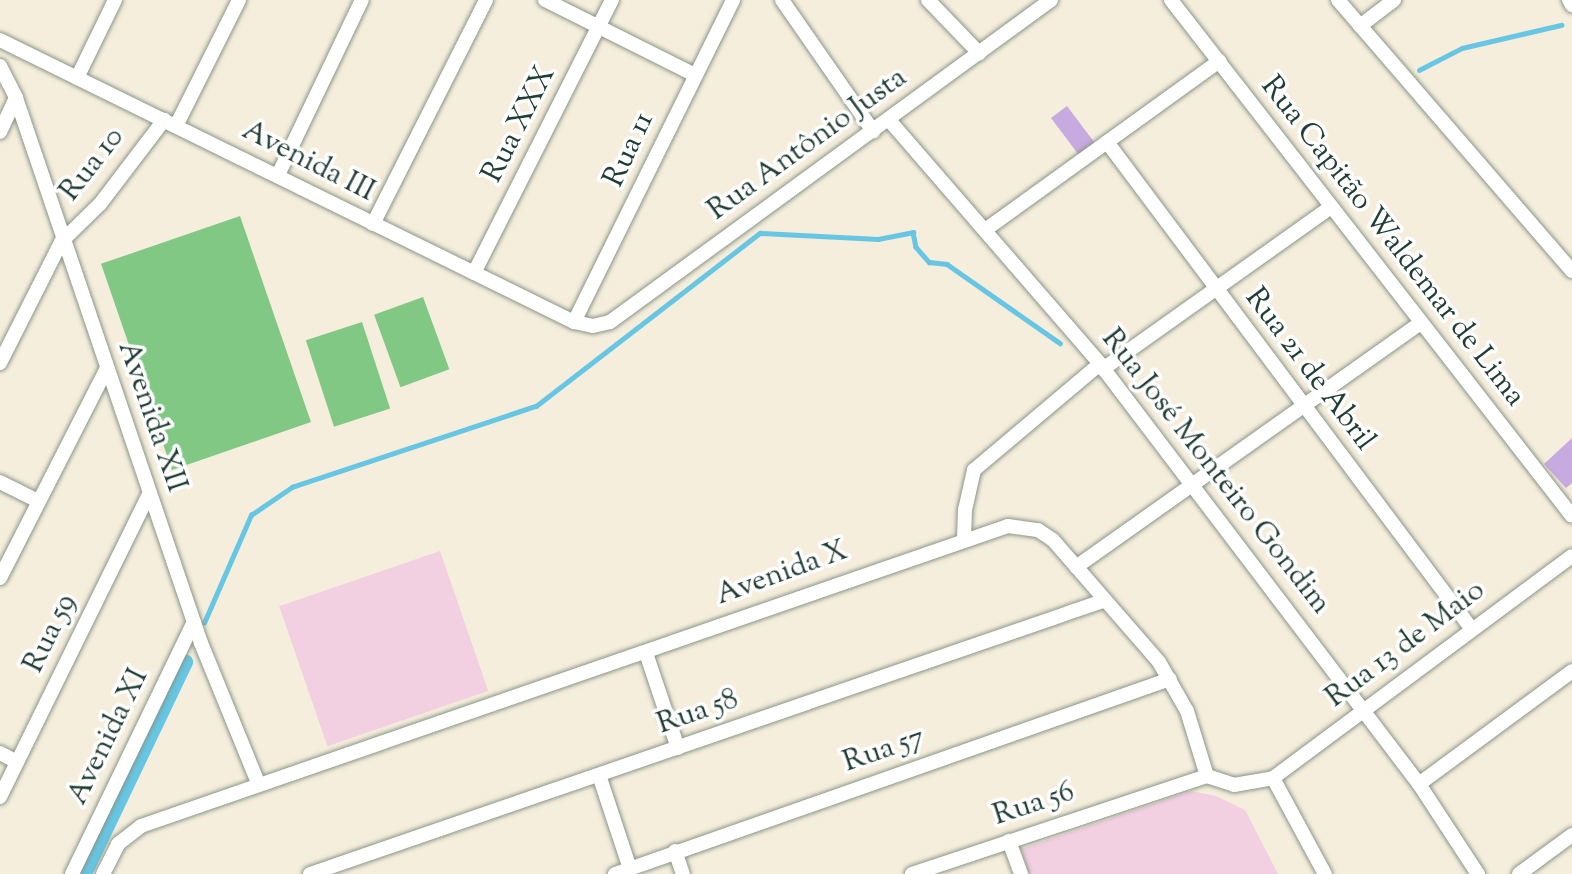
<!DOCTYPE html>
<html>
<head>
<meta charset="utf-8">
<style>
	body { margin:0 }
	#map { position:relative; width:1572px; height:874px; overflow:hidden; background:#f5eedc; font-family:"Sorts Mill Goudy",serif }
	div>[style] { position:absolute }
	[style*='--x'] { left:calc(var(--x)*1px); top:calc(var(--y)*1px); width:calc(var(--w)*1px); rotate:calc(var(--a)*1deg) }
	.built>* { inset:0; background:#f2cfe1; transform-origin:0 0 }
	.green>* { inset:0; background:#80c884; transform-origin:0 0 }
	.stream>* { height:4.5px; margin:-2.25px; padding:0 2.25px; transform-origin:2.25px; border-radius:2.25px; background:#66c6e4 }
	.canal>* { height:14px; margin:-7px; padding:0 7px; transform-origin:7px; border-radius:7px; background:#66c6e4 }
	.building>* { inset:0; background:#c7aadf; transform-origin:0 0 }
	.roads { filter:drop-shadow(0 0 2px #8a9688) drop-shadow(0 0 2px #8a9688) }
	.minor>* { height:14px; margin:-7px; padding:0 7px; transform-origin:7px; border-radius:7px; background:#fff }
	span { translate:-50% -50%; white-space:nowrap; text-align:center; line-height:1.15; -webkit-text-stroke:7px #fff; paint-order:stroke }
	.street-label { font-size:30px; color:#1f3d34 }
</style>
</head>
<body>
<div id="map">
	<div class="built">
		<div style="left:440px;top:551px;width:148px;height:170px;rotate:71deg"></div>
		<div style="clip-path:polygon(1191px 791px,1216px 796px,1245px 810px,1278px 874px,1029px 874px,1021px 849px)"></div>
	</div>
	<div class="green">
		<div style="left:240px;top:216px;width:218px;height:147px;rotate:71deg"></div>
		<div style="left:423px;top:297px;width:77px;height:52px;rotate:70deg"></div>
		<div style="left:362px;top:322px;width:91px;height:59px;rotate:72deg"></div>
	</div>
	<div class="stream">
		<div style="--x:1419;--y:70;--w:48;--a:-27.1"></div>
		<div style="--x:1462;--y:48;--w:102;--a:-13.1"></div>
		<div style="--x:204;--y:623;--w:118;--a:-66.5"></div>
		<div style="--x:251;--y:515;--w:50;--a:-34.3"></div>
		<div style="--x:292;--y:487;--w:257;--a:-18.4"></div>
		<div style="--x:536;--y:406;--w:283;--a:-37.7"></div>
		<div style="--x:760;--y:233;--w:118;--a:2.9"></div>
		<div style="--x:878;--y:239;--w:36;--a:-11"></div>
		<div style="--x:913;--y:232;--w:15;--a:79"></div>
		<div style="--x:916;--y:247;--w:20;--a:49"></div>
		<div style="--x:929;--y:262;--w:18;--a:6"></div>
		<div style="--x:947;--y:264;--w:138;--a:35"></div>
	</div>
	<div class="canal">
		<div style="--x:85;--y:874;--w:235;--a:-64.5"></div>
	</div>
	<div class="building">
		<div style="left:1067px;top:106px;width:49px;height:20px;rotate:53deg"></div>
		<div style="clip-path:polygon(1572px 438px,1572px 483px,1566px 488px,1544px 464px)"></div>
	</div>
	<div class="roads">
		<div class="minor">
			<div style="--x:545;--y:0;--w:168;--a:26.6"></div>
			<div style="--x:782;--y:0;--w:160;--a:55.2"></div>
			<div style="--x:928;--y:0;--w:74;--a:46.1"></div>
			<div style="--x:1171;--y:0;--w:653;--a:52.15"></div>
			<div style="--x:1338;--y:0;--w:358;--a:49.2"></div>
			<div style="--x:1569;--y:0;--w:6;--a:59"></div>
			<div style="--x:1360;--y:26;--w:43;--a:-37.4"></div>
			<div style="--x:0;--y:40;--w:640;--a:26.16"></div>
			<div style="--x:574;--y:322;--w:19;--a:12"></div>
			<div style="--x:593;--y:326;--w:17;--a:-13"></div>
			<div style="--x:610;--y:322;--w:546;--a:-36.14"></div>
			<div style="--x:0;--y:66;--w:36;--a:63"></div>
			<div style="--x:16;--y:98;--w:576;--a:71.25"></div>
			<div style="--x:201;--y:643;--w:151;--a:67.8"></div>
			<div style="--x:77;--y:78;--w:87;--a:-64"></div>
			<div style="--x:889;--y:120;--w:323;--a:49.1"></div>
			<div style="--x:1100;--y:364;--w:527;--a:52.78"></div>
			<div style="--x:1419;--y:784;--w:108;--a:56.8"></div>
			<div style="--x:176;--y:126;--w:141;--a:-63.4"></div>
			<div style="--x:0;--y:132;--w:38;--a:-65"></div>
			<div style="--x:1107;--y:142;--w:607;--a:53.17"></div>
			<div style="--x:278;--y:175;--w:194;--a:-64.4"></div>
			<div style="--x:373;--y:224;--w:251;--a:-63.2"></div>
			<div style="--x:985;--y:230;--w:289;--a:-35.8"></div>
			<div style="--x:474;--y:273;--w:306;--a:-63.2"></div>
			<div style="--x:574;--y:322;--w:359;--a:-63.7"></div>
			<div style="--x:0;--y:363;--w:136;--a:-63.2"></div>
			<div style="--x:61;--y:242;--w:54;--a:-44.3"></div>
			<div style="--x:100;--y:204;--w:106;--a:-52.7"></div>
			<div style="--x:1103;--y:369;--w:280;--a:-35.4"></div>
			<div style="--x:0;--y:482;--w:42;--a:26.6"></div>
			<div style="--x:964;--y:538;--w:28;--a:-88"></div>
			<div style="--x:965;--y:510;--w:41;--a:-77.3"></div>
			<div style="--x:974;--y:470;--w:165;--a:-40.1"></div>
			<div style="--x:1076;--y:567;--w:423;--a:-35.3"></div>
			<div style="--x:0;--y:578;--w:236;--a:-63"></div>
			<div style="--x:646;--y:653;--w:100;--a:71.4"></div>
			<div style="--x:0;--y:753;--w:19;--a:28"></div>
			<div style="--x:599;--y:775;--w:99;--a:71.7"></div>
			<div style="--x:1273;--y:778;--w:372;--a:-36.6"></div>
			<div style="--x:1419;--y:784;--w:190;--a:-36.4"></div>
			<div style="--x:0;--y:797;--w:338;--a:-63.8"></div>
			<div style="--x:1009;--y:841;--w:35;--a:70"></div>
			<div style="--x:675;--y:851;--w:24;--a:71"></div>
			<div style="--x:72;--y:874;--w:280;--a:-64.2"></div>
			<div style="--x:103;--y:874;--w:34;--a:-63"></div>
			<div style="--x:118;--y:844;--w:29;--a:-38"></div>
			<div style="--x:141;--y:826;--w:917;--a:-19.09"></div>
			<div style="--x:1008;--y:526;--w:30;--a:8"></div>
			<div style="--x:1038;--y:530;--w:18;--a:34"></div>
			<div style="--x:1053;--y:540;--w:162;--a:49"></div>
			<div style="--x:1159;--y:662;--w:56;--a:60.3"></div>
			<div style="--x:1187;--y:711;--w:68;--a:72.9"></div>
			<div style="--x:310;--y:874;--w:839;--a:-19"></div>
			<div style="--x:615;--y:874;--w:588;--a:-19.36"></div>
			<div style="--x:912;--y:874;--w:311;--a:-18.4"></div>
			<div style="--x:1207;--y:776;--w:28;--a:18"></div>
			<div style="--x:1234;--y:785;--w:40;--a:-10"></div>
			<div style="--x:1273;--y:778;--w:109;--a:61.6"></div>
			<div style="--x:1519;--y:874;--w:66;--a:-36.3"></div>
		</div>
	</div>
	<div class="street-label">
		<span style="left:520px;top:125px;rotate:-63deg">Rua XXX</span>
		<span style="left:808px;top:145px;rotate:-36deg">Rua Antônio Justa</span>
		<span style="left:630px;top:150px;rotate:-65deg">Rua 11</span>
		<span style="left:308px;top:162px;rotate:27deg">Avenida III</span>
		<span style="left:93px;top:165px;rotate:-52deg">Rua 10</span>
		<span style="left:1392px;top:242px;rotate:52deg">Rua Capitão Waldemar de Lima</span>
		<span style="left:1309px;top:370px;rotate:53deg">Rua 21 de Abril</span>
		<span style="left:151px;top:417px;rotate:71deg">Avenida XII</span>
		<span style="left:1215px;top:472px;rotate:52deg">Rua José Monteiro Gondim</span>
		<span style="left:782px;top:574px;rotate:-20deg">Avenida X</span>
		<span style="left:51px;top:634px;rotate:-64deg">Rua 59</span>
		<span style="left:1406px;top:645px;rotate:-37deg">Rua 13 de Maio</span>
		<span style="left:698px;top:713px;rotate:-19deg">Rua 58</span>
		<span style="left:109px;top:737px;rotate:-64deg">Avenida XI</span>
		<span style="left:884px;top:751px;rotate:-19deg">Rua 57</span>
		<span style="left:1034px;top:805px;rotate:-18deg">Rua 56</span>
	</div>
</div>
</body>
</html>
